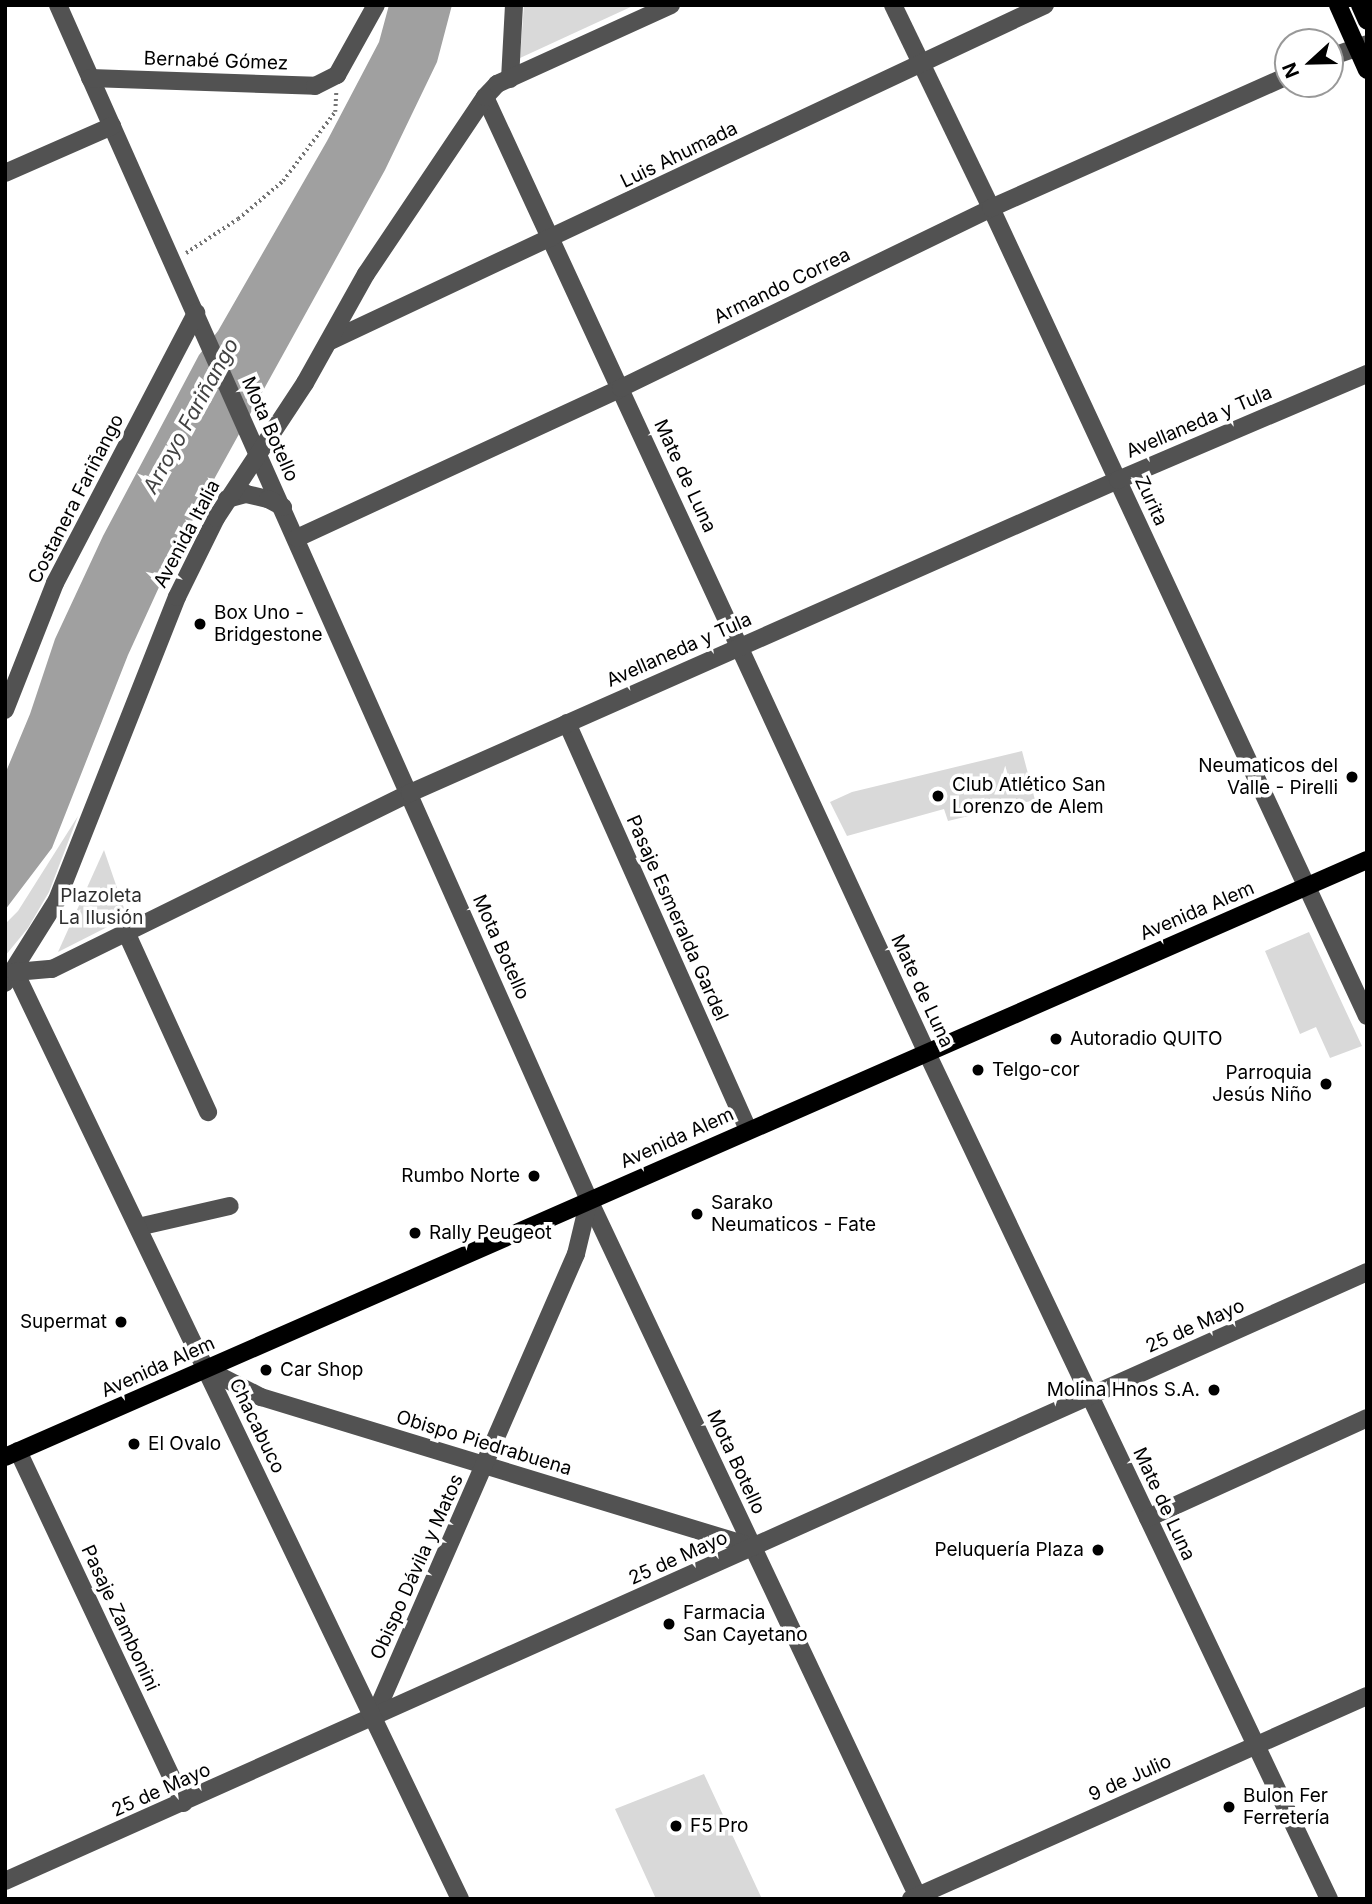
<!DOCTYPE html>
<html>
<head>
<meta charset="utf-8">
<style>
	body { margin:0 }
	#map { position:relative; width:1372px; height:1904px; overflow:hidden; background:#fff; font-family:Inter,sans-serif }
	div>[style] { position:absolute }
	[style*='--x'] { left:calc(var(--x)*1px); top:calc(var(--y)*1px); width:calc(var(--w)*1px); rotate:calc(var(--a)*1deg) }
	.green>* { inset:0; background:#d9d9d9 }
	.water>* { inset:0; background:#a0a0a0 }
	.path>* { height:3.5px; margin-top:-1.75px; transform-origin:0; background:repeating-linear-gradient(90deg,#747474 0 2px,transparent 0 5.5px) }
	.minor>* { height:18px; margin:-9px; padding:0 9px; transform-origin:9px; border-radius:9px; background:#525252 }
	.major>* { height:18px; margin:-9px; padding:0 9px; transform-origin:9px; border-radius:9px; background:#000 }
	.dots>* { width:19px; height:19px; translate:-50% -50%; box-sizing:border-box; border:4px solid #fff; border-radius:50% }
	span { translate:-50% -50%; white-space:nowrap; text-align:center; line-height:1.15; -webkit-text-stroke:7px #fff; paint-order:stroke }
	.street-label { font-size:19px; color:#000 }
	.poi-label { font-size:19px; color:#000 }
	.left { translate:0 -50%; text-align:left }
	.right { translate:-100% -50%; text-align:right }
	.park-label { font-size:19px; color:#303030 }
	.water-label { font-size:21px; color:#414141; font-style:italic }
	.frame { position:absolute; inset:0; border:7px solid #000; pointer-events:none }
	.north { position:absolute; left:1274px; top:28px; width:70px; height:70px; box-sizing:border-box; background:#fff; border:2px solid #999; border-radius:50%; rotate:248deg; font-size:19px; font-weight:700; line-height:28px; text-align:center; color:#000 }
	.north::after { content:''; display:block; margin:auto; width:24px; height:32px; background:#000; clip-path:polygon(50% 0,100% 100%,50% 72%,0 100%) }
</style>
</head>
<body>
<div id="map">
	<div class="green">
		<div style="clip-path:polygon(524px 5px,635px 5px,520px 58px)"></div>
		<div style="clip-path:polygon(1022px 751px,1035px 800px,948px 821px,944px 809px,847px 836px,830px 802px,852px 792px)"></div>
		<div style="clip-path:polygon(78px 816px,49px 892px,28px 928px,5px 956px,5px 924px,18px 911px)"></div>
		<div style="clip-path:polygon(104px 850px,127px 917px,58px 952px)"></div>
		<div style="clip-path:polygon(1309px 932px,1362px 1046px,1330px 1058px,1316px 1027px,1300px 1034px,1265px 951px)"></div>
		<div style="clip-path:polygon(704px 1774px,736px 1843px,762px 1899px,656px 1899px,615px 1809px)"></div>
	</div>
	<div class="water">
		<div style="clip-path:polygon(389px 5px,452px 5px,437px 62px,385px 170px,207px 492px,165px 574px,128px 655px,52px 848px,5px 910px,5px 774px,30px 714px,55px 639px,103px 536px,199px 355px,218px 331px,327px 141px,379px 42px)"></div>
	</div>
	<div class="path">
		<div style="--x:186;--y:253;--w:62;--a:-33.2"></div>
		<div style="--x:238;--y:219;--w:59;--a:-40.2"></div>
		<div style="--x:283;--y:181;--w:86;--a:-53"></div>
		<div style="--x:335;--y:112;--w:19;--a:-87"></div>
	</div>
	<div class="minor">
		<div style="--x:58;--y:5;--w:1308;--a:66.04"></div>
		<div style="--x:589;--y:1200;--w:773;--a:64.73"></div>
		<div style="--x:893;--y:5;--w:225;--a:64.2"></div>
		<div style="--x:991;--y:208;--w:891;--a:65.05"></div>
		<div style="--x:1330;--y:57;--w:39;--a:-19"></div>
		<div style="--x:90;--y:78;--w:225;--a:2"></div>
		<div style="--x:315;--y:86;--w:25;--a:-27"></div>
		<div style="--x:337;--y:75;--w:80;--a:-60.9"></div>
		<div style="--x:510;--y:79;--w:74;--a:-86.9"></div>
		<div style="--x:485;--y:97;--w:1051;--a:65.19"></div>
		<div style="--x:926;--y:1051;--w:939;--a:64.58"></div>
		<div style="--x:5;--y:173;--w:117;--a:-23.7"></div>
		<div style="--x:330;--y:341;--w:790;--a:-25.17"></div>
		<div style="--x:227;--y:499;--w:20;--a:-15"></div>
		<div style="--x:246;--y:494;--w:23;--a:13"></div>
		<div style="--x:268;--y:499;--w:17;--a:28"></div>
		<div style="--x:297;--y:538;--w:357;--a:-24.8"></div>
		<div style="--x:621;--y:388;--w:411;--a:-25.9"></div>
		<div style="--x:991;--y:208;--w:325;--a:-24"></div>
		<div style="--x:5;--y:710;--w:136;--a:-68.5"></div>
		<div style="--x:55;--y:583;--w:305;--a:-62.4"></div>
		<div style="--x:567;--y:723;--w:445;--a:66"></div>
		<div style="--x:126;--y:932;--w:198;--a:65.5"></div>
		<div style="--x:5;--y:983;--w:98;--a:-57.9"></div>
		<div style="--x:57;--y:900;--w:326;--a:-68.4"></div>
		<div style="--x:177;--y:597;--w:88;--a:-63.7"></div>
		<div style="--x:216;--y:518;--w:162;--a:-56.6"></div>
		<div style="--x:305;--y:383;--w:125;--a:-60.8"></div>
		<div style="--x:366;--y:274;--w:213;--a:-56.1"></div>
		<div style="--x:485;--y:97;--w:18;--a:-47"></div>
		<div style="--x:497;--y:84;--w:191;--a:-24.4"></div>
		<div style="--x:138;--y:1227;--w:94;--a:-12.9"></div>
		<div style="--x:206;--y:1369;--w:62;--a:27"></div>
		<div style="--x:261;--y:1397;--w:514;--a:16.96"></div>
		<div style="--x:18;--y:1451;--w:389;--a:64.8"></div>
		<div style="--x:1148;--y:1518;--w:241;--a:-24.5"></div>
		<div style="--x:374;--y:1717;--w:505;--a:-66.43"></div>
		<div style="--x:576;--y:1254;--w:56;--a:-76.5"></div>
		<div style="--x:5;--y:1881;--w:1492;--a:-24.09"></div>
		<div style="--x:460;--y:1899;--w:1028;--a:-115.64"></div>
		<div style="--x:15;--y:972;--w:37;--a:-5"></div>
		<div style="--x:52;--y:969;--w:399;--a:-26.2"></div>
		<div style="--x:410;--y:793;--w:774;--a:-23.85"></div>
		<div style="--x:1118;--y:480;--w:271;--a:-23.1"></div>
		<div style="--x:911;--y:1899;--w:499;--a:-24"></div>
	</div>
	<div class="major">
		<div style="--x:1338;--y:5;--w:71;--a:66"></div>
		<div style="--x:1360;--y:5;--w:17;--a:66"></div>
		<div style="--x:5;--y:1457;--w:1487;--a:-23.67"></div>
	</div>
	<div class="dots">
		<div style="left:200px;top:624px;background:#000"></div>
		<div style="left:1352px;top:777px;background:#000"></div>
		<div style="left:938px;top:796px;background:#000"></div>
		<div style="left:1056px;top:1039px;background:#000"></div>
		<div style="left:978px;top:1070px;background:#000"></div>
		<div style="left:1326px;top:1084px;background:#000"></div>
		<div style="left:534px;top:1176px;background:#000"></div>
		<div style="left:697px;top:1214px;background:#000"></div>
		<div style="left:415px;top:1233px;background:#000"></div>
		<div style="left:121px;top:1322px;background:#000"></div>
		<div style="left:266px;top:1370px;background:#000"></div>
		<div style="left:1214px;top:1390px;background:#000"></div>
		<div style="left:134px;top:1444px;background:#000"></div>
		<div style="left:1098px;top:1550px;background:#000"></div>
		<div style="left:669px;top:1624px;background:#000"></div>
		<div style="left:1229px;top:1807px;background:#000"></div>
		<div style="left:676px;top:1826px;background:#000"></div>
	</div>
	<div class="street-label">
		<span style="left:216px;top:61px;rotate:2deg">Bernabé Gómez</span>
		<span style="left:679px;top:155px;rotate:-26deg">Luis Ahumada</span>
		<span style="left:782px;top:286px;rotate:-26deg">Armando Correa</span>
		<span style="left:1199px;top:422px;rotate:-23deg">Avellaneda y Tula</span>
		<span style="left:270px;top:429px;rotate:66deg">Mota Botello</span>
		<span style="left:685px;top:476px;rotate:65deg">Mate de Luna</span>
		<span style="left:76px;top:499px;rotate:-63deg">Costanera Fariñango</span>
		<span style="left:1151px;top:501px;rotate:65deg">Zurita</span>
		<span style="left:187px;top:534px;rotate:-62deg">Avenida Italia</span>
		<span style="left:679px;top:650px;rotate:-24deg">Avellaneda y Tula</span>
		<span style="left:1197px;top:911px;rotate:-23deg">Avenida Alem</span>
		<span style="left:677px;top:918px;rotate:66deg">Pasaje Esmeralda Gardel</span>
		<span style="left:501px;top:947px;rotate:66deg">Mota Botello</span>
		<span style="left:922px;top:991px;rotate:65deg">Mate de Luna</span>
		<span style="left:677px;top:1138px;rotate:-24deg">Avenida Alem</span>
		<span style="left:1195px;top:1326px;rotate:-24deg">25 de Mayo</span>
		<span style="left:158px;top:1367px;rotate:-24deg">Avenida Alem</span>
		<span style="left:257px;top:1426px;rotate:64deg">Chacabuco</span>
		<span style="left:484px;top:1443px;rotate:17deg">Obispo Piedrabuena</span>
		<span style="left:736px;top:1462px;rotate:65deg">Mota Botello</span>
		<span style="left:1164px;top:1504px;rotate:65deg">Mate de Luna</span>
		<span style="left:678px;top:1558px;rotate:-24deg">25 de Mayo</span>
		<span style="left:417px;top:1567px;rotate:-66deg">Obispo Dávila y Matos</span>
		<span style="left:120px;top:1618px;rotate:65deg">Pasaje Zambonini</span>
		<span style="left:1130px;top:1778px;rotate:-24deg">9 de Julio</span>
		<span style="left:161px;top:1790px;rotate:-24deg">25 de Mayo</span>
	</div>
	<div class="poi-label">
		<span class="left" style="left:214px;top:624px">Box Uno -<br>Bridgestone</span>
		<span class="right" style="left:1338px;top:777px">Neumaticos del<br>Valle - Pirelli</span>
		<span class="left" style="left:952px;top:796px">Club Atlético San<br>Lorenzo de Alem</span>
		<span class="left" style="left:1070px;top:1039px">Autoradio QUITO</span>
		<span class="left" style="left:992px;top:1070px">Telgo-cor</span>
		<span class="right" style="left:1312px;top:1084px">Parroquia<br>Jesús Niño</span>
		<span class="right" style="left:520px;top:1176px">Rumbo Norte</span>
		<span class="left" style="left:711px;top:1214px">Sarako<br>Neumaticos - Fate</span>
		<span class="left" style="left:429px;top:1233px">Rally Peugeot</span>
		<span class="right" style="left:107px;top:1322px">Supermat</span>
		<span class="left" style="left:280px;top:1370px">Car Shop</span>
		<span class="right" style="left:1200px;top:1390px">Molina Hnos S.A.</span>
		<span class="left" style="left:148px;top:1444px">El Ovalo</span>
		<span class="right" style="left:1084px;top:1550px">Peluquería Plaza</span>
		<span class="left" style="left:683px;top:1624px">Farmacia<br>San Cayetano</span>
		<span class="left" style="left:1243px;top:1807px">Bulon Fer<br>Ferretería</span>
		<span class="left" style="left:690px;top:1826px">F5 Pro</span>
	</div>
	<div class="park-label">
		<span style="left:101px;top:907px">Plazoleta<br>La Ilusión</span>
	</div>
	<div class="water-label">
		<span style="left:191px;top:416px;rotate:-61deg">Arroyo Fariñango</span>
	</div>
	<div class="frame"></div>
	<div class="north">N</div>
</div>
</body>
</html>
